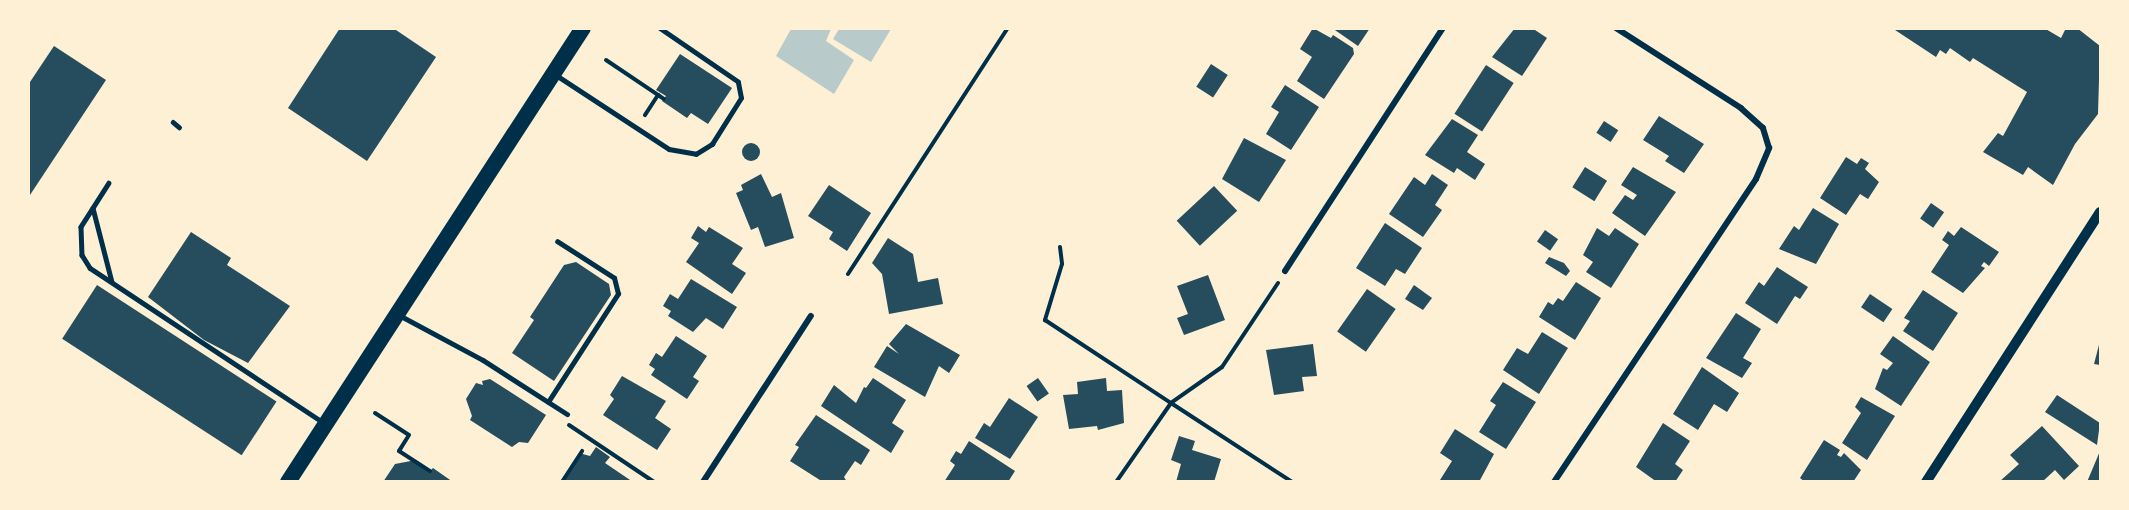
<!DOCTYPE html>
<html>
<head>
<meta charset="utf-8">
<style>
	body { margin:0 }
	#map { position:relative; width:2129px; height:510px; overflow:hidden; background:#fdf0d5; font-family:Figtree,sans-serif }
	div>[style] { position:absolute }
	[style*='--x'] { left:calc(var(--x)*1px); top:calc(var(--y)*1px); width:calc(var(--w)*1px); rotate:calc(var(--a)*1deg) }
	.green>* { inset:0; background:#b9caca }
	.building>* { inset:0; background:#264d5e; transform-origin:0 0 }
	.round { border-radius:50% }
	.path>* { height:4px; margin:-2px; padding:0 2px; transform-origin:2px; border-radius:2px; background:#003049 }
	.service>* { height:4.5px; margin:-2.25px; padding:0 2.25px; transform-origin:2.25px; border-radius:2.25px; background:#003049 }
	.minor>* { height:6px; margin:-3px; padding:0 3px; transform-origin:3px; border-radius:3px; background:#003049 }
	.tertiary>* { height:10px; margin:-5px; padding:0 5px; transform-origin:5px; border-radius:5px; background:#003049 }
	.trunk>* { height:16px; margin:-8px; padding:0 8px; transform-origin:8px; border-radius:8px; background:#003049 }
	span { translate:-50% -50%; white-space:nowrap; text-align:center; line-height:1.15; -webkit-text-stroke:4.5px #fdf0d5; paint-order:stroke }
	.frame { position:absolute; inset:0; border:30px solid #fdf0d5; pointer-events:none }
</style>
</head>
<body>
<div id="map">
	<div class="green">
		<div style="clip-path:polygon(791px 29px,831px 29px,826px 41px,854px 60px,834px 94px,776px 56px)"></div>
		<div style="clip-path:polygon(839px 29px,839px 28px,891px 29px,871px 62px,833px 39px)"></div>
	</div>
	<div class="building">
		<div style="clip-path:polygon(340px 28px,393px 28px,436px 57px,367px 161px,288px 108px)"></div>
		<div style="clip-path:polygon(1313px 28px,1331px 38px,1333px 35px,1353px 48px,1354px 54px,1324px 99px,1297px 81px,1312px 57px,1300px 49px)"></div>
		<div style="clip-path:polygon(1332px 28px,1370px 28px,1358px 46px)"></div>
		<div style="clip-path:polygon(1515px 28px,1532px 28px,1547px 38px,1522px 76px,1492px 57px)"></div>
		<div style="clip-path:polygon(1892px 28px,2044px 28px,2061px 38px,2066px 28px,2077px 28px,2100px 46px,2098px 114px,2075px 144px,2053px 185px,2028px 167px,2023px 175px,1983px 152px,1998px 133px,2003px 136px,2027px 92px,1973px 58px,1970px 62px,1950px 48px,1946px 54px,1940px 50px,1936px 57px)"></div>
		<div style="clip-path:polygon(54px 46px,106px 80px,28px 198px,28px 85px)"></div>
		<div style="clip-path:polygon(680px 54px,732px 88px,708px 124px,691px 113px,687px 118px,662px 101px,666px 96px,656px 90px)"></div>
		<div style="left:1211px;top:64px;width:20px;height:27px;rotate:33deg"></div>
		<div style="left:1486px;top:65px;width:33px;height:58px;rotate:33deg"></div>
		<div style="clip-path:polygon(1285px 85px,1319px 107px,1291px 150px,1266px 134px,1279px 112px,1271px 107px)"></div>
		<div style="clip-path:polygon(1659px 116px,1704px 144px,1684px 173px,1665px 161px,1669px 156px,1643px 140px)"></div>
		<div style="clip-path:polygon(1452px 119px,1478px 135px,1467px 152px,1485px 164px,1475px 180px,1457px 168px,1454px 173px,1425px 155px)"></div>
		<div style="left:1604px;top:121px;width:17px;height:14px;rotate:33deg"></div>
		<div style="clip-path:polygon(1244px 138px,1286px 160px,1259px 202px,1222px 179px)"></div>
		<div class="round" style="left:742px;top:143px;width:18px;height:18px"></div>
		<div style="clip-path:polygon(1846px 157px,1857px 164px,1861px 158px,1869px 163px,1865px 169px,1879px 182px,1868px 199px,1860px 194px,1846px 215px,1820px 198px)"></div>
		<div style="left:1585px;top:167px;width:26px;height:24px;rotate:32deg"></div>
		<div style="clip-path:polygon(1633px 167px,1676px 192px,1645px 236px,1612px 213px,1625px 195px,1633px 200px,1637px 195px,1621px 185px)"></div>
		<div style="clip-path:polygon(761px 174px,772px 197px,781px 193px,794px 238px,765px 247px,758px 227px,751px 230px,736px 193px,743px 190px,741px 185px)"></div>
		<div style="clip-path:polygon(1432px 174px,1448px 185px,1435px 205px,1442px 210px,1423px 237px,1389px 214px,1414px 177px,1425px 185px)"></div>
		<div style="clip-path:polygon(829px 185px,871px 213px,847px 251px,829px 239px,833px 232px,808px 216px)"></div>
		<div style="left:1214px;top:186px;width:34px;height:51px;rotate:47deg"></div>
		<div style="left:1931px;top:203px;width:16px;height:19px;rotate:35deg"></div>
		<div style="clip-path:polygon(1813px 208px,1839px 224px,1816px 264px,1779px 249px,1794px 226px,1799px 230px)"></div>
		<div style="clip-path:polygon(1385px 223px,1422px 248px,1405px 274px,1396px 269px,1385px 286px,1356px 268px)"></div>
		<div style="clip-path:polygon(698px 226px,706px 232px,709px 227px,743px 248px,732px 264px,746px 273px,732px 294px,686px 262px,699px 243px,691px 238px)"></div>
		<div style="clip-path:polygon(1961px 227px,1999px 252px,1989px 266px,1984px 262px,1981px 266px,1985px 268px,1963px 293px,1931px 272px,1949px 245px,1942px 240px,1948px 231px,1954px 236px)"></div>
		<div style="clip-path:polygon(1597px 228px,1609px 236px,1615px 228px,1639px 244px,1611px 288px,1586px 272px,1593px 262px,1583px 255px)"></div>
		<div style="left:1545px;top:230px;width:16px;height:14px;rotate:35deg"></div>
		<div style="clip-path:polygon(191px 232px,231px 258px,227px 265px,290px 306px,248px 363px,204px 340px,148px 297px)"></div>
		<div style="clip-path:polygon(888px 238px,913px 254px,918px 282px,938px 278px,943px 304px,889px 314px,882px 274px,872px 263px)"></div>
		<div style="clip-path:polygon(1549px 257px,1564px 263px,1570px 271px,1566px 276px,1545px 263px)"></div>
		<div style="clip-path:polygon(576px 262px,609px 284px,611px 295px,554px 381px,512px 353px,534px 320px,530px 317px,564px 265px)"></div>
		<div style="clip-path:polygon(1777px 267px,1808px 287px,1800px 299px,1795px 296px,1777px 324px,1745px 303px,1759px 282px,1764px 286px)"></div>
		<div style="clip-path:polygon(1208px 275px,1225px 320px,1184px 335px,1177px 318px,1188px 314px,1177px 286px)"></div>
		<div style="clip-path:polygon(691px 279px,737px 307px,723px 329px,706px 318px,693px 332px,668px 316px,671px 311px,663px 306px,670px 294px,678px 299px)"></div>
		<div style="clip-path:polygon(1576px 282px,1601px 298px,1575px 340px,1539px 317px,1548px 302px,1553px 305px,1558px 298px,1563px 301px)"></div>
		<div style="left:97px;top:285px;width:214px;height:64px;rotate:33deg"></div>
		<div style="clip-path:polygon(1414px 285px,1432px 298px,1423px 310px,1405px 299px)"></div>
		<div style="left:1367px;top:289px;width:35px;height:52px;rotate:35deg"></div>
		<div style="clip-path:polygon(1923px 290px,1958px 313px,1933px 351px,1903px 331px,1910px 321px,1904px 318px)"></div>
		<div style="left:1870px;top:294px;width:27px;height:16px;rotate:34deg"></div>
		<div style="clip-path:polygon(1736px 313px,1761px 329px,1743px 358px,1752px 363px,1742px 378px,1706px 358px)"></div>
		<div style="clip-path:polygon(906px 324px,960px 355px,949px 373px,939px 366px,925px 397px,874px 367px,887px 346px,899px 354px,889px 344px)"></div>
		<div style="clip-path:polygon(1542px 332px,1568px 348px,1539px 394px,1503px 370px,1517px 348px,1528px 354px)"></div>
		<div style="clip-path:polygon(676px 336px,707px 356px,693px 377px,699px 381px,687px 399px,651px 375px,655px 369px,649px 365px,656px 353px,662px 357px)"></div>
		<div style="clip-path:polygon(1893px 336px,1930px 362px,1901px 406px,1875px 389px,1883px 368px,1887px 370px,1893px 363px,1880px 354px)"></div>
		<div style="clip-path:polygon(2100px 341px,2100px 365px,2094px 364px)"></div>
		<div style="clip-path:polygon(1313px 344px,1317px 376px,1302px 377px,1304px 391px,1274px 395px,1266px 350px)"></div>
		<div style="clip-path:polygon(1702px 367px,1739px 393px,1727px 412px,1714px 404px,1698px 430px,1673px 414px)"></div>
		<div style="clip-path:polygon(622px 376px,666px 401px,655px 418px,671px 429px,657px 450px,603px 415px,614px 399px,610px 395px)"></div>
		<div style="clip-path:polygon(873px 378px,906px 400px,892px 423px,904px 431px,891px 453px,821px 406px,834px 385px,856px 403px,864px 387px,866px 388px)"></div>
		<div style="left:1038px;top:378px;width:19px;height:14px;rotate:55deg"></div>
		<div style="clip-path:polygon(1106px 378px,1107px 391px,1122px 390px,1124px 423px,1098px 430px,1097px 426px,1069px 429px,1063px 395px,1078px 394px,1077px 382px)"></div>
		<div style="clip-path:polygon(490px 379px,546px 415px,528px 443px,519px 442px,512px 447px,470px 420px,472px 416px,466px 399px,476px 383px,483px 385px,482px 381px)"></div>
		<div style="clip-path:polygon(1503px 382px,1536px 402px,1506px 449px,1479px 432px,1496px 405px,1490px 401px)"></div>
		<div style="clip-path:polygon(2057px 395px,2100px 423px,2097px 445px,2045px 412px)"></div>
		<div style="clip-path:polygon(1861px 397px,1895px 416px,1867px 460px,1842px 443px,1861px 413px,1855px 407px)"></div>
		<div style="clip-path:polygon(1009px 398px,1038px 417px,1010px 459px,975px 438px,984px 423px,990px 427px)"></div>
		<div style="clip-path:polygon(816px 415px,870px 450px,861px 465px,855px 461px,844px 477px,847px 482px,823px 482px,790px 461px,799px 447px,795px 445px)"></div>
		<div style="clip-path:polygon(1663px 423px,1690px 441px,1675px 464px,1683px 470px,1675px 482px,1657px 482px,1636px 467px)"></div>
		<div style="clip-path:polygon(2042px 426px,2079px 466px,2064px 480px,2055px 470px,2042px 482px,1999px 482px,2019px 464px,2010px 455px)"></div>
		<div style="clip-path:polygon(1455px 429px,1494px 454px,1479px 482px,1440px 480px,1452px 461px,1440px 453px)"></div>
		<div style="clip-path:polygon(1179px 436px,1195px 441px,1192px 450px,1221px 459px,1214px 482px,1176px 482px,1181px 464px,1171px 460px)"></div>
		<div style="clip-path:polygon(1824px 440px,1840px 450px,1837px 455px,1841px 457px,1844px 453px,1861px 470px,1853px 482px,1805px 482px,1800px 478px)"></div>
		<div style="clip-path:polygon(969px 441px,1015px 471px,1008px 482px,944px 482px,955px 465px,950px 461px,956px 451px,961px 454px)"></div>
		<div style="clip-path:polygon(596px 447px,610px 457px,605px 463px,633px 482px,560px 482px,579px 453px,590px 456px)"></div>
		<div style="clip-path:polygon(2100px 451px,2100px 482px,2087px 482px)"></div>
		<div style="clip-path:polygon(416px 460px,431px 470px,433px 468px,453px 482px,383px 482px,395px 464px)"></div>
	</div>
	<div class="path">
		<div style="--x:606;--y:60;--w:63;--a:33.9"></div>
		<div style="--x:658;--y:95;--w:24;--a:123"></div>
		<div style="--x:658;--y:95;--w:7;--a:34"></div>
		<div style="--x:1060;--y:247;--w:17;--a:83"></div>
		<div style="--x:1062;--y:264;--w:59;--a:106.9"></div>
		<div style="--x:1045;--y:320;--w:151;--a:33.4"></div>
		<div style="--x:1171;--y:403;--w:96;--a:124.8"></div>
		<div style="--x:848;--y:274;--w:293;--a:-57"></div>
		<div style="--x:1278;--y:283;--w:101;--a:123.7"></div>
		<div style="--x:1222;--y:367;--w:62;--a:144.8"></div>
		<div style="--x:1171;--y:403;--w:145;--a:33.1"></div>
		<div style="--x:375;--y:413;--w:40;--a:32.9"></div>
		<div style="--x:409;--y:435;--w:19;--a:122"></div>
		<div style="--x:399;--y:451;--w:37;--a:33"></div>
		<div style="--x:569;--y:425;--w:102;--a:33.8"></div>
		<div style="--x:562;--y:482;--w:37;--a:-57"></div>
	</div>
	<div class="service">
		<div style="--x:556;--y:75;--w:135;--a:33.2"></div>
		<div style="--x:669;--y:149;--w:27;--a:10"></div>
		<div style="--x:696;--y:154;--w:19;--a:-32"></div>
		<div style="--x:712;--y:144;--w:54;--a:-57.8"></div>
		<div style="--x:741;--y:98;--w:16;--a:-101"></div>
		<div style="--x:738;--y:82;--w:96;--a:-145.6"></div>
		<div style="--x:173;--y:122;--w:8;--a:40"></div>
		<div style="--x:109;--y:183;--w:52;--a:122.5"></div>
		<div style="--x:81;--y:227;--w:28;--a:88"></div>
		<div style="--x:82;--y:255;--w:15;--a:58"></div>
		<div style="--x:90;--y:268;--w:279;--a:33.5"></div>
		<div style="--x:93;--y:208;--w:76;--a:75.6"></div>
		<div style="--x:401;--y:316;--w:93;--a:28.2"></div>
		<div style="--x:483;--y:360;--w:100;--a:32.7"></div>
		<div style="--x:548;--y:402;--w:129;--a:-57.1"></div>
		<div style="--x:618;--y:294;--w:16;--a:-104"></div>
		<div style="--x:614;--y:278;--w:67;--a:-147.3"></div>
	</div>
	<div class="minor">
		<div style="--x:1285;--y:271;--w:290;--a:-57"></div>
		<div style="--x:703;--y:482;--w:198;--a:-57"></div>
		<div style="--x:1554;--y:482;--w:364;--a:-56.3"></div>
		<div style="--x:1756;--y:179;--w:34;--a:-67"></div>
		<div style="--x:1769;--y:148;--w:21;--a:-107"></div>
		<div style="--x:1763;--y:128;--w:30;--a:-138"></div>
		<div style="--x:1741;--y:108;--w:148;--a:-147.4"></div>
	</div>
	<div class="tertiary">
		<div style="--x:1926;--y:482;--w:321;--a:-57.2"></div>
	</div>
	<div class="trunk">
		<div style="--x:288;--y:482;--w:541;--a:-56.99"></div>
	</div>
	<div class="frame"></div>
</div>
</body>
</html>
